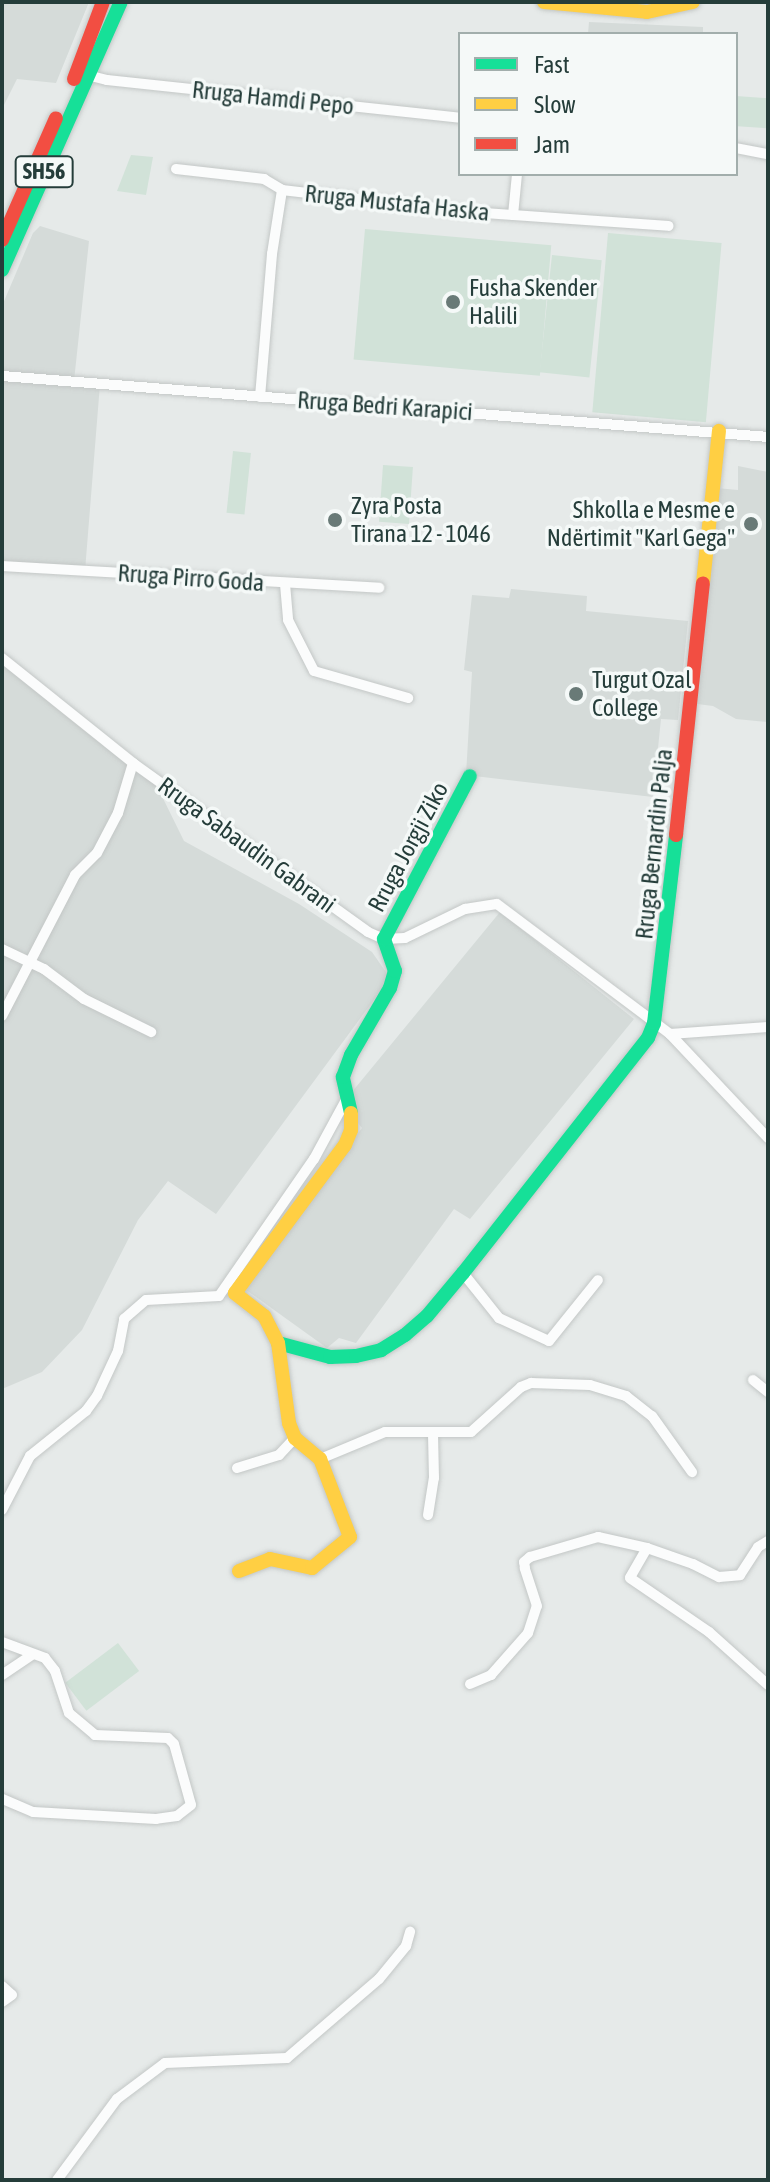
<!DOCTYPE html>
<html>
<head>
<meta charset="utf-8">
<style>
	body { margin:0 }
	#map { position:relative; width:770px; height:2182px; overflow:hidden; background:#e6eae9; font-family:"Asap Condensed",sans-serif }
	div>[style] { position:absolute }
	[style*='--x'] { left:calc(var(--x)*1px); top:calc(var(--y)*1px); width:calc(var(--w)*1px); rotate:calc(var(--a)*1deg) }
	.built>* { inset:0; background:#d5dbd9 }
	.green>* { inset:0; background:#d1e2d8; transform-origin:0 0 }
	.roads { filter:drop-shadow(0 0 2px #c3c7c6) drop-shadow(0 0 2px #c3c7c6) }
	.street>* { height:10px; margin:-5px; padding:0 5px; transform-origin:5px; border-radius:5px; background:#fbfcfc }
	.fast>* { height:14px; margin:-7px; padding:0 7px; transform-origin:7px; border-radius:7px; background:#16e098 }
	.slow>* { height:14px; margin:-7px; padding:0 7px; transform-origin:7px; border-radius:7px; background:#ffcf43 }
	.jam>* { height:14px; margin:-7px; padding:0 7px; transform-origin:7px; border-radius:7px; background:#f24e42 }
	.dots>* { width:22px; height:22px; translate:-50% -50%; box-sizing:border-box; border:4px solid #f5f9f8; border-radius:50% }
	span { translate:-50% -50%; white-space:nowrap; text-align:center; line-height:1.15; -webkit-text-stroke:7px #f5f9f8; paint-order:stroke }
	.shield-label span { padding:2px 6px; background:#f5f9f8; border:2px solid; border-radius:6px; -webkit-text-stroke-width:0 }
	.shield-label { font-size:22px; color:#253d3a; font-weight:700 }
	.street-label { font-size:24px; color:#253d3a }
	.poi-label { font-size:24px; color:#253d3a }
	.left { translate:0 -50%; text-align:left }
	.right { translate:-100% -50%; text-align:right }
	.frame { position:absolute; inset:0; border:4px solid #253d3a; pointer-events:none }
	.legend { position:absolute; left:458px; top:32px; width:280px; height:144px; box-sizing:border-box; background:#f5f9f8; border:2px solid #a2aeac; margin:0; padding:10px 14px; list-style:none; font-size:24px; color:#253d3a }
	.legend li { display:flex; align-items:center; gap:16px; height:40px }
	.legend b { width:40px; border:2px solid #a2aeac }
</style>
</head>
<body>
<div id="map">
	<div class="built">
		<div style="clip-path:polygon(2px 2px,89px 2px,56px 83px,17px 79px,2px 109px)"></div>
		<div style="clip-path:polygon(589px 22px,703px 27px,703px 34px,588px 34px)"></div>
		<div style="clip-path:polygon(40px 226px,89px 241px,74px 381px,100px 384px,85px 571px,2px 566px,2px 306px,33px 233px)"></div>
		<div style="clip-path:polygon(738px 466px,768px 472px,768px 722px,736px 719px,713px 706px,697px 704px,716px 488px,738px 490px)"></div>
		<div style="clip-path:polygon(511px 589px,587px 596px,586px 611px,688px 621px,678px 720px,661px 719px,653px 797px,466px 775px,472px 672px,464px 670px,472px 595px,509px 598px)"></div>
		<div style="clip-path:polygon(2px 658px,152px 776px,184px 841px,299px 904px,372px 952px,390px 978px,216px 1214px,168px 1181px,138px 1220px,82px 1330px,42px 1372px,2px 1389px)"></div>
		<div style="clip-path:polygon(500px 912px,634px 1019px,470px 1219px,454px 1209px,356px 1343px,339px 1338px,327px 1348px,242px 1287px,362px 1128px,351px 1114px,347px 1098px)"></div>
	</div>
	<div class="green">
		<div style="left:736px;top:96px;width:32px;height:30px;rotate:4deg"></div>
		<div style="clip-path:polygon(131px 155px,153px 157px,146px 195px,117px 191px)"></div>
		<div style="left:365px;top:229px;width:187px;height:131px;rotate:5deg"></div>
		<div style="left:608px;top:233px;width:114px;height:180px;rotate:5deg"></div>
		<div style="left:552px;top:255px;width:50px;height:118px;rotate:6deg"></div>
		<div style="left:233px;top:451px;width:18px;height:62px;rotate:6deg"></div>
		<div style="left:383px;top:465px;width:30px;height:57px;rotate:4deg"></div>
		<div style="left:118px;top:1643px;width:35px;height:66px;rotate:53deg"></div>
	</div>
	<div class="roads">
		<div class="street">
			<div style="--x:87;--y:75;--w:21;--a:14"></div>
			<div style="--x:107;--y:80;--w:355;--a:6.1"></div>
			<div style="--x:736;--y:148;--w:33;--a:11"></div>
			<div style="--x:176;--y:169;--w:89;--a:6.5"></div>
			<div style="--x:264;--y:179;--w:21;--a:31"></div>
			<div style="--x:282;--y:190;--w:189;--a:6.7"></div>
			<div style="--x:470;--y:212;--w:199;--a:4"></div>
			<div style="--x:513;--y:215;--w:41;--a:-84.4"></div>
			<div style="--x:2;--y:376;--w:768;--a:4.55"></div>
			<div style="--x:260;--y:397;--w:144;--a:-85.2"></div>
			<div style="--x:272;--y:254;--w:65;--a:-81.1"></div>
			<div style="--x:2;--y:566;--w:378;--a:3.3"></div>
			<div style="--x:285;--y:584;--w:36;--a:85"></div>
			<div style="--x:288;--y:620;--w:57;--a:63"></div>
			<div style="--x:314;--y:671;--w:98;--a:16"></div>
			<div style="--x:2;--y:658;--w:168;--a:38.7"></div>
			<div style="--x:133;--y:763;--w:289;--a:35.7"></div>
			<div style="--x:368;--y:932;--w:17;--a:24"></div>
			<div style="--x:384;--y:939;--w:21;--a:-3"></div>
			<div style="--x:405;--y:938;--w:67;--a:-25.8"></div>
			<div style="--x:465;--y:909;--w:32;--a:-9"></div>
			<div style="--x:497;--y:904;--w:216;--a:36.9"></div>
			<div style="--x:670;--y:1034;--w:143;--a:46.7"></div>
			<div style="--x:2;--y:949;--w:47;--a:25.5"></div>
			<div style="--x:44;--y:969;--w:50;--a:36.9"></div>
			<div style="--x:84;--y:999;--w:75;--a:26.2"></div>
			<div style="--x:2;--y:1016;--w:159;--a:-62.6"></div>
			<div style="--x:75;--y:875;--w:31;--a:-45"></div>
			<div style="--x:97;--y:853;--w:45;--a:-62.3"></div>
			<div style="--x:118;--y:813;--w:52;--a:-73.3"></div>
			<div style="--x:670;--y:1034;--w:98;--a:-4.1"></div>
			<div style="--x:463;--y:1273;--w:58;--a:51.3"></div>
			<div style="--x:499;--y:1318;--w:55;--a:24.7"></div>
			<div style="--x:549;--y:1341;--w:78;--a:-51.2"></div>
			<div style="--x:753;--y:1380;--w:19;--a:39"></div>
			<div style="--x:320;--y:1459;--w:70;--a:-22.6"></div>
			<div style="--x:385;--y:1432;--w:86;--a:0"></div>
			<div style="--x:471;--y:1432;--w:67;--a:-42"></div>
			<div style="--x:521;--y:1387;--w:11;--a:-22"></div>
			<div style="--x:531;--y:1383;--w:59;--a:1.9"></div>
			<div style="--x:590;--y:1385;--w:38;--a:17"></div>
			<div style="--x:626;--y:1396;--w:33;--a:38"></div>
			<div style="--x:652;--y:1416;--w:69;--a:54.5"></div>
			<div style="--x:237;--y:1468;--w:44;--a:-17.2"></div>
			<div style="--x:279;--y:1455;--w:23;--a:-47"></div>
			<div style="--x:2;--y:1510;--w:61;--a:-62.6"></div>
			<div style="--x:30;--y:1456;--w:72;--a:-38.8"></div>
			<div style="--x:86;--y:1411;--w:19;--a:-54"></div>
			<div style="--x:97;--y:1396;--w:50;--a:-65"></div>
			<div style="--x:118;--y:1351;--w:33;--a:-79"></div>
			<div style="--x:124;--y:1319;--w:29;--a:-41"></div>
			<div style="--x:146;--y:1300;--w:73;--a:-3.1"></div>
			<div style="--x:219;--y:1296;--w:167;--a:-55.3"></div>
			<div style="--x:314;--y:1159;--w:69;--a:-61.6"></div>
			<div style="--x:428;--y:1515;--w:37;--a:-81"></div>
			<div style="--x:434;--y:1478;--w:45;--a:-91.3"></div>
			<div style="--x:647;--y:1548;--w:34;--a:120"></div>
			<div style="--x:630;--y:1578;--w:96;--a:34.4"></div>
			<div style="--x:709;--y:1632;--w:79;--a:41.9"></div>
			<div style="--x:2;--y:1642;--w:46;--a:20.4"></div>
			<div style="--x:45;--y:1658;--w:16;--a:52"></div>
			<div style="--x:55;--y:1671;--w:44;--a:71.6"></div>
			<div style="--x:69;--y:1713;--w:34;--a:40"></div>
			<div style="--x:95;--y:1735;--w:73;--a:2.4"></div>
			<div style="--x:168;--y:1738;--w:8;--a:45"></div>
			<div style="--x:174;--y:1744;--w:63;--a:74.4"></div>
			<div style="--x:191;--y:1805;--w:18;--a:142"></div>
			<div style="--x:177;--y:1816;--w:21;--a:172"></div>
			<div style="--x:156;--y:1819;--w:123;--a:-176.7"></div>
			<div style="--x:33;--y:1812;--w:34;--a:-157"></div>
			<div style="--x:2;--y:1675;--w:37;--a:-34"></div>
			<div style="--x:470;--y:1684;--w:23;--a:-23"></div>
			<div style="--x:491;--y:1675;--w:56;--a:-48.6"></div>
			<div style="--x:528;--y:1633;--w:28;--a:-72"></div>
			<div style="--x:537;--y:1606;--w:40;--a:-108"></div>
			<div style="--x:525;--y:1568;--w:6;--a:-99"></div>
			<div style="--x:524;--y:1562;--w:8;--a:-40"></div>
			<div style="--x:530;--y:1557;--w:71;--a:-16.4"></div>
			<div style="--x:598;--y:1537;--w:50;--a:12.7"></div>
			<div style="--x:647;--y:1548;--w:49;--a:19.2"></div>
			<div style="--x:693;--y:1564;--w:29;--a:27"></div>
			<div style="--x:719;--y:1577;--w:21;--a:-5"></div>
			<div style="--x:740;--y:1575;--w:33;--a:-57"></div>
			<div style="--x:758;--y:1547;--w:12;--a:-31"></div>
			<div style="--x:2;--y:1986;--w:13;--a:42"></div>
			<div style="--x:12;--y:1995;--w:12;--a:145"></div>
			<div style="--x:57;--y:2180;--w:101;--a:-53.5"></div>
			<div style="--x:117;--y:2099;--w:60;--a:-36.9"></div>
			<div style="--x:165;--y:2063;--w:122;--a:-2.3"></div>
			<div style="--x:287;--y:2058;--w:121;--a:-40.7"></div>
			<div style="--x:379;--y:1979;--w:43;--a:-50.7"></div>
			<div style="--x:406;--y:1946;--w:15;--a:-74"></div>
		</div>
		<div class="fast">
			<div style="--x:2;--y:270;--w:293;--a:-66.1"></div>
			<div style="--x:351;--y:1113;--w:37;--a:-103"></div>
			<div style="--x:343;--y:1077;--w:23;--a:-70"></div>
			<div style="--x:351;--y:1055;--w:78;--a:-59.8"></div>
			<div style="--x:390;--y:988;--w:18;--a:-74"></div>
			<div style="--x:395;--y:971;--w:34;--a:-109"></div>
			<div style="--x:384;--y:939;--w:184;--a:-62.2"></div>
			<div style="--x:278;--y:1343;--w:54;--a:15.1"></div>
			<div style="--x:330;--y:1357;--w:26;--a:-2"></div>
			<div style="--x:356;--y:1356;--w:26;--a:-13"></div>
			<div style="--x:381;--y:1350;--w:28;--a:-32"></div>
			<div style="--x:405;--y:1335;--w:29;--a:-41"></div>
			<div style="--x:427;--y:1316;--w:56;--a:-50.1"></div>
			<div style="--x:463;--y:1273;--w:299;--a:-51.8"></div>
			<div style="--x:648;--y:1038;--w:16;--a:-68"></div>
			<div style="--x:654;--y:1023;--w:189;--a:-83.3"></div>
		</div>
		<div class="slow">
			<div style="--x:544;--y:2;--w:103;--a:5.5"></div>
			<div style="--x:647;--y:12;--w:47;--a:-12.3"></div>
			<div style="--x:703;--y:583;--w:153;--a:-84"></div>
			<div style="--x:239;--y:1571;--w:33;--a:-21"></div>
			<div style="--x:270;--y:1559;--w:43;--a:12.1"></div>
			<div style="--x:312;--y:1568;--w:49;--a:-39.2"></div>
			<div style="--x:350;--y:1537;--w:84;--a:-111"></div>
			<div style="--x:320;--y:1459;--w:33;--a:-140"></div>
			<div style="--x:295;--y:1438;--w:16;--a:-112"></div>
			<div style="--x:289;--y:1423;--w:81;--a:-97.8"></div>
			<div style="--x:278;--y:1343;--w:30;--a:-117"></div>
			<div style="--x:264;--y:1316;--w:37;--a:-142"></div>
			<div style="--x:235;--y:1293;--w:184;--a:-53.4"></div>
			<div style="--x:345;--y:1145;--w:16;--a:-68"></div>
			<div style="--x:351;--y:1130;--w:17;--a:-90"></div>
		</div>
		<div class="jam">
			<div style="--x:74;--y:79;--w:82;--a:-69.4"></div>
			<div style="--x:2;--y:240;--w:133;--a:-66.1"></div>
			<div style="--x:676;--y:835;--w:253;--a:-83.9"></div>
		</div>
	</div>
	<div class="dots">
		<div style="left:453px;top:302px;background:#697a77"></div>
		<div style="left:335px;top:520px;background:#697a77"></div>
		<div style="left:751px;top:524px;background:#697a77"></div>
		<div style="left:576px;top:694px;background:#697a77"></div>
	</div>
	<div class="shield-label">
		<span style="left:44px;top:172px">SH56</span>
	</div>
	<div class="street-label">
		<span style="left:273px;top:98px;rotate:6deg">Rruga Hamdi Pepo</span>
		<span style="left:397px;top:203px;rotate:6deg">Rruga Mustafa Haska</span>
		<span style="left:385px;top:406px;rotate:4deg">Rruga Bedri Karapici</span>
		<span style="left:191px;top:578px;rotate:4deg">Rruga Pirro Goda</span>
		<span style="left:654px;top:844px;rotate:-84deg">Rruga Bernardin Palja</span>
		<span style="left:247px;top:845px;rotate:36deg">Rruga Sabaudin Gabrani</span>
		<span style="left:408px;top:847px;rotate:-62deg">Rruga Jorgji Ziko</span>
	</div>
	<div class="poi-label">
		<span class="left" style="left:469px;top:302px">Fusha Skender<br>Halili</span>
		<span class="left" style="left:351px;top:520px">Zyra Posta<br>Tirana 12 - 1046</span>
		<span class="right" style="left:735px;top:524px">Shkolla e Mesme e<br>Ndërtimit "Karl Gega"</span>
		<span class="left" style="left:592px;top:694px">Turgut Ozal<br>College</span>
	</div>
	<div class="frame"></div>
	<ul class="legend">
	<li><b style="height:10px;background:#16e098"></b>Fast</li>
	<li><b style="height:10px;background:#ffcf43"></b>Slow</li>
	<li><b style="height:10px;background:#f24e42"></b>Jam</li>
	</ul>
</div>
</body>
</html>
